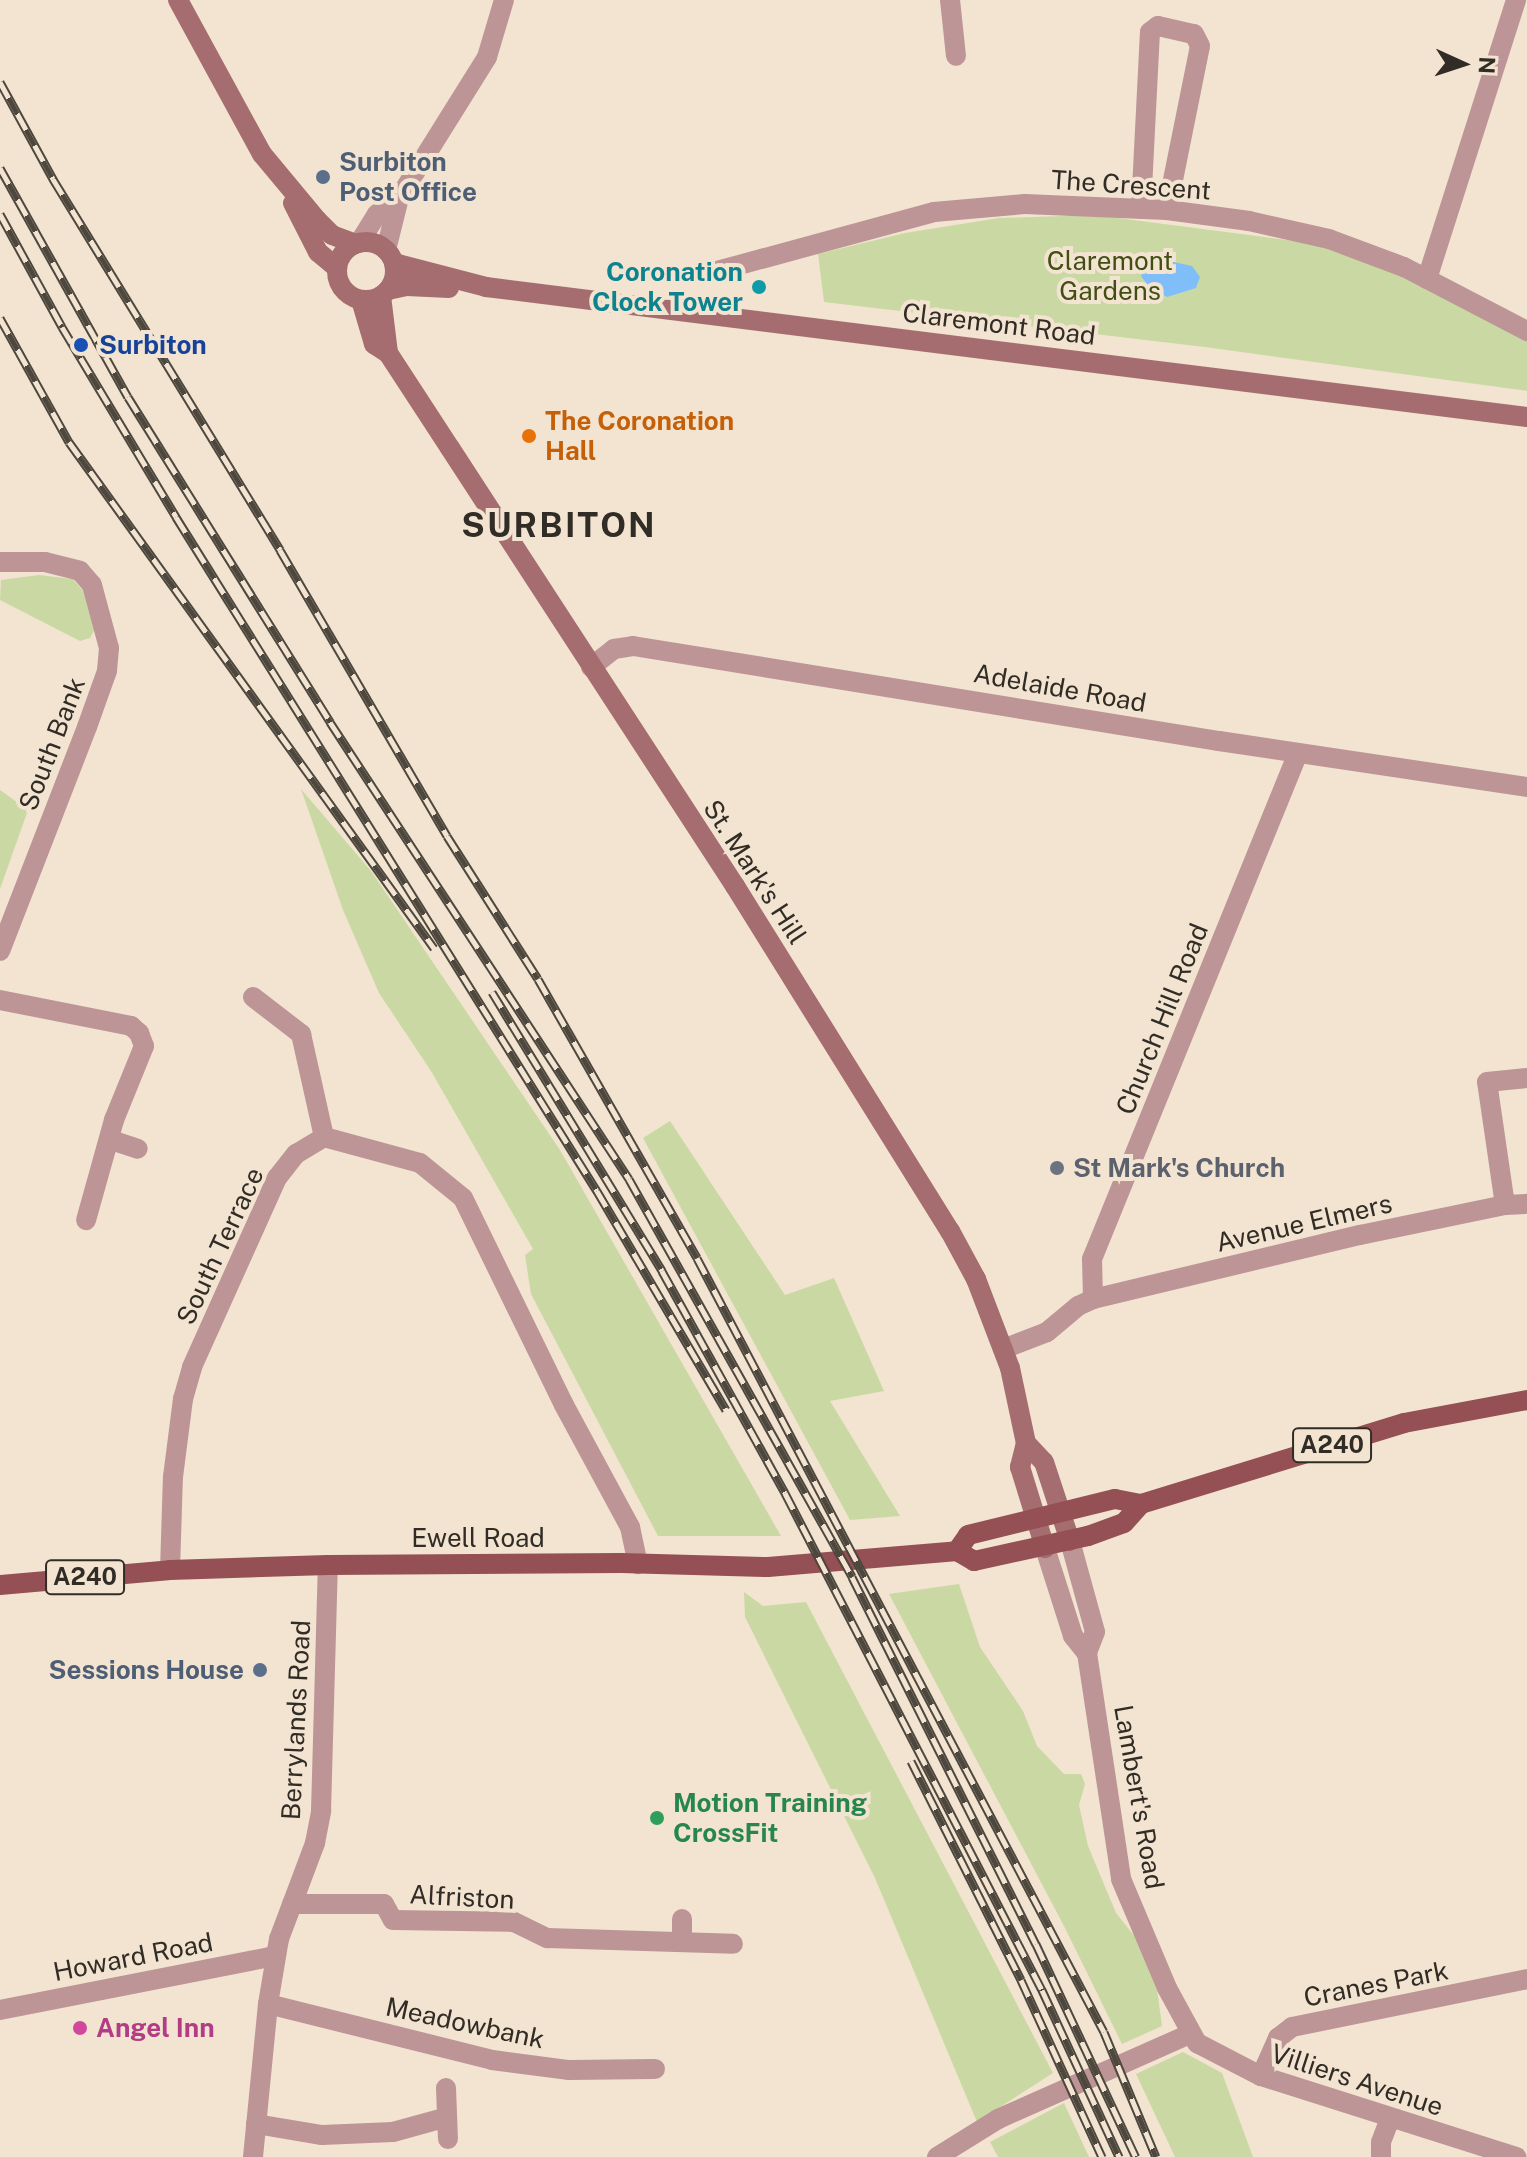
<!DOCTYPE html>
<html>
<head>
<meta charset="utf-8">
<style>
	body { margin:0 }
	#map { position:relative; width:1527px; height:2157px; overflow:hidden; background:#f2e4d1; font-family:"Public Sans",sans-serif }
	div>[style] { position:absolute }
	[style*='--x'] { left:calc(var(--x)*1px); top:calc(var(--y)*1px); width:calc(var(--w)*1px); rotate:calc(var(--a)*1deg) }
	.green>* { inset:0; background:#cad9a3 }
	.water>* { inset:0; background:#80befa }
	.minor>* { height:20px; margin:-10px; padding:0 10px; transform-origin:10px; border-radius:10px; background:#bd9596 }
	.tertiary>* { height:20px; margin:-10px; padding:0 10px; transform-origin:10px; border-radius:10px; background:#bd9596 }
	.secondary>* { height:20px; margin:-10px; padding:0 10px; transform-origin:10px; border-radius:10px; background:#a66d70 }
	.secondary>.ring { margin:-10px; padding:0; box-sizing:content-box; background:none; border:20px solid #a66d70; border-radius:50% }
	.primary>* { height:20px; margin:-10px; padding:0 10px; transform-origin:10px; border-radius:10px; background:#945055 }
	.rail>* { height:9px; margin-top:-4.5px; transform-origin:0; background:repeating-linear-gradient(90deg,#f2e4d1 0 18px,#4d473e 0 36px); box-sizing:border-box; border-block:2px solid #4d473e }
	.dots>* { width:22px; height:22px; translate:-50% -50%; box-sizing:border-box; border:4px solid #f2e4d1; border-radius:50% }
	span { translate:-50% -50%; white-space:nowrap; text-align:center; line-height:1.15; -webkit-text-stroke:8px #f2e4d1; paint-order:stroke }
	.shield-label span { padding:2px 6px; background:#f2e4d1; border:2px solid; border-radius:6px; -webkit-text-stroke-width:0 }
	.shield-label { font-size:24px; color:#312c25; font-weight:700 }
	.service-label { font-size:26px; color:#4e5e75; font-weight:700 }
	.left { translate:0 -50%; text-align:left }
	.right { translate:-100% -50%; text-align:right }
	.street-label { font-size:26px; color:#312c25 }
	.park-label { font-size:26px; color:#424f14 }
	.culture-label { font-size:26px; color:#0d838f; font-weight:700 }
	.transit-label { font-size:26px; color:#164399; font-weight:700 }
	.food-label { font-size:26px; color:#c56008; font-weight:700 }
	.worship-label { font-size:26px; color:#5b616d; font-weight:700 }
	.leisure-label { font-size:26px; color:#27864d; font-weight:700 }
	.hotel-label { font-size:26px; color:#b23c85; font-weight:700 }
	.district-label { font-size:34px; color:#312c25; font-weight:700; letter-spacing:2px }
	.north { position:absolute; left:1423px; top:24px; width:80px; height:80px; -webkit-text-stroke:6px #f2e4d1; paint-order:stroke; rotate:93deg; font-size:22px; font-weight:700; line-height:32px; text-align:center; color:#312c25 }
	.north::after { content:''; display:block; margin:auto; width:28px; height:36px; background:#312c25; clip-path:polygon(50% 0,100% 100%,50% 72%,0 100%) }
</style>
</head>
<body>
<div id="map">
	<div class="green">
		<div style="clip-path:polygon(1095px 215px,1333px 246px,1477px 310px,1527px 342px,1527px 391px,1205px 347px,824px 302px,818px 254px,905px 233px,999px 218px)"></div>
		<div style="clip-path:polygon(39px 575px,73px 579px,84px 592px,96px 627px,90px 638px,80px 641px,0 600px,1px 580px)"></div>
		<div style="clip-path:polygon(301px 789px,371px 871px,560px 1150px,781px 1536px,658px 1536px,531px 1294px,525px 1255px,533px 1249px,431px 1071px,379px 993px,343px 910px)"></div>
		<div style="clip-path:polygon(0 790px,28px 810px,0 889px)"></div>
		<div style="clip-path:polygon(670px 1121px,785px 1295px,834px 1278px,884px 1391px,830px 1401px,900px 1516px,850px 1520px,643px 1138px)"></div>
		<div style="clip-path:polygon(959px 1584px,980px 1647px,1023px 1711px,1037px 1746px,1064px 1774px,1081px 1774px,1085px 1784px,1079px 1805px,1088px 1846px,1116px 1913px,1136px 1938px,1157px 1989px,1162px 2026px,1122px 2044px,1065px 1928px,889px 1594px)"></div>
		<div style="clip-path:polygon(744px 1592px,763px 1606px,806px 1602px,1053px 2073px,977px 2122px,875px 1878px,745px 1617px)"></div>
		<div style="clip-path:polygon(1183px 2052px,1222px 2073px,1253px 2157px,1175px 2157px,1136px 2074px)"></div>
		<div style="clip-path:polygon(1064px 2103px,1089px 2157px,998px 2157px,990px 2142px)"></div>
	</div>
	<div class="water">
		<div style="clip-path:polygon(1169px 261px,1192px 266px,1200px 277px,1196px 288px,1167px 297px,1150px 288px,1141px 276px,1146px 264px)"></div>
	</div>
	<div class="minor">
		<div style="--x:950;--y:0;--w:56;--a:83.9"></div>
		<div style="--x:1141;--y:209;--w:177;--a:-87.1"></div>
		<div style="--x:1150;--y:32;--w:10;--a:-37"></div>
		<div style="--x:1158;--y:26;--w:37;--a:13"></div>
		<div style="--x:1194;--y:34;--w:13;--a:63"></div>
		<div style="--x:1200;--y:46;--w:167;--a:101.4"></div>
		<div style="--x:359;--y:243;--w:34;--a:-58"></div>
		<div style="--x:377;--y:214;--w:27;--a:-36"></div>
		<div style="--x:386;--y:250;--w:54;--a:-76"></div>
		<div style="--x:399;--y:198;--w:166;--a:-58"></div>
		<div style="--x:487;--y:57;--w:59;--a:-73.4"></div>
		<div style="--x:717;--y:271;--w:225;--a:-15.2"></div>
		<div style="--x:934;--y:212;--w:91;--a:-5"></div>
		<div style="--x:1025;--y:204;--w:142;--a:2.4"></div>
		<div style="--x:1167;--y:210;--w:83;--a:7.6"></div>
		<div style="--x:1249;--y:221;--w:82;--a:12.7"></div>
		<div style="--x:1329;--y:239;--w:80;--a:20.5"></div>
		<div style="--x:1404;--y:267;--w:139;--a:27.5"></div>
		<div style="--x:1427;--y:279;--w:293;--a:-72.3"></div>
		<div style="--x:0;--y:562;--w:45;--a:0"></div>
		<div style="--x:45;--y:562;--w:36;--a:14"></div>
		<div style="--x:80;--y:571;--w:18;--a:49"></div>
		<div style="--x:92;--y:585;--w:65;--a:74.9"></div>
		<div style="--x:109;--y:648;--w:23;--a:95"></div>
		<div style="--x:107;--y:671;--w:59;--a:109.7"></div>
		<div style="--x:87;--y:727;--w:240;--a:111.2"></div>
		<div style="--x:591;--y:667;--w:29;--a:-38"></div>
		<div style="--x:614;--y:649;--w:19;--a:-9"></div>
		<div style="--x:633;--y:646;--w:594;--a:9.21"></div>
		<div style="--x:1219;--y:741;--w:311;--a:8.5"></div>
		<div style="--x:253;--y:997;--w:61;--a:37.6"></div>
		<div style="--x:301;--y:1034;--w:106;--a:77.4"></div>
		<div style="--x:0;--y:1000;--w:134;--a:11.2"></div>
		<div style="--x:131;--y:1026;--w:11;--a:41"></div>
		<div style="--x:139;--y:1033;--w:14;--a:69"></div>
		<div style="--x:144;--y:1046;--w:80;--a:112.1"></div>
		<div style="--x:114;--y:1120;--w:104;--a:105.6"></div>
		<div style="--x:111;--y:1140;--w:28;--a:18"></div>
		<div style="--x:1505;--y:1205;--w:124;--a:-98.3"></div>
		<div style="--x:1487;--y:1082;--w:40;--a:-5.7"></div>
		<div style="--x:1093;--y:1299;--w:40;--a:-91.4"></div>
		<div style="--x:1092;--y:1259;--w:546;--a:-67.85"></div>
		<div style="--x:1003;--y:1349;--w:47;--a:-21.1"></div>
		<div style="--x:1047;--y:1332;--w:40;--a:-40"></div>
		<div style="--x:1078;--y:1306;--w:17;--a:-25"></div>
		<div style="--x:1093;--y:1299;--w:275;--a:-13.5"></div>
		<div style="--x:1360;--y:1235;--w:148;--a:-11.7"></div>
		<div style="--x:1505;--y:1205;--w:22;--a:-3"></div>
		<div style="--x:170;--y:1570;--w:93;--a:-88.2"></div>
		<div style="--x:173;--y:1477;--w:79;--a:-82.7"></div>
		<div style="--x:183;--y:1399;--w:33;--a:-74"></div>
		<div style="--x:192;--y:1367;--w:207;--a:-65.8"></div>
		<div style="--x:277;--y:1178;--w:31;--a:-52"></div>
		<div style="--x:296;--y:1154;--w:33;--a:-31"></div>
		<div style="--x:324;--y:1137;--w:99;--a:15.2"></div>
		<div style="--x:420;--y:1163;--w:55;--a:39.1"></div>
		<div style="--x:463;--y:1198;--w:230;--a:64"></div>
		<div style="--x:564;--y:1405;--w:139;--a:61.6"></div>
		<div style="--x:630;--y:1527;--w:38;--a:78"></div>
		<div style="--x:292;--y:1904;--w:92;--a:0"></div>
		<div style="--x:384;--y:1904;--w:18;--a:61"></div>
		<div style="--x:393;--y:1920;--w:121;--a:0.9"></div>
		<div style="--x:514;--y:1922;--w:37;--a:26"></div>
		<div style="--x:547;--y:1938;--w:186;--a:1.8"></div>
		<div style="--x:682;--y:1941;--w:22;--a:-90"></div>
		<div style="--x:268;--y:2004;--w:231;--a:14"></div>
		<div style="--x:492;--y:2060;--w:78;--a:7.4"></div>
		<div style="--x:569;--y:2070;--w:86;--a:-0.7"></div>
		<div style="--x:0;--y:2010;--w:281;--a:-11.1"></div>
		<div style="--x:446;--y:2088;--w:51;--a:87.8"></div>
		<div style="--x:256;--y:2124;--w:67;--a:9.5"></div>
		<div style="--x:322;--y:2135;--w:71;--a:-2.4"></div>
		<div style="--x:393;--y:2132;--w:56;--a:-15.5"></div>
		<div style="--x:253;--y:2157;--w:154;--a:-84.4"></div>
		<div style="--x:268;--y:2004;--w:66;--a:-80.4"></div>
		<div style="--x:279;--y:1939;--w:103;--a:-69.4"></div>
		<div style="--x:315;--y:1843;--w:33;--a:-79"></div>
		<div style="--x:321;--y:1811;--w:246;--a:-88.4"></div>
		<div style="--x:1381;--y:2157;--w:15;--a:-90"></div>
		<div style="--x:1381;--y:2142;--w:25;--a:-69"></div>
	</div>
	<div class="tertiary">
		<div style="--x:1070;--y:1541;--w:94;--a:74.6"></div>
		<div style="--x:1095;--y:1632;--w:22;--a:111"></div>
		<div style="--x:1045;--y:1548;--w:92;--a:72.3"></div>
		<div style="--x:1073;--y:1636;--w:22;--a:51"></div>
		<div style="--x:1087;--y:1653;--w:229;--a:81.4"></div>
		<div style="--x:1121;--y:1879;--w:118;--a:67.1"></div>
		<div style="--x:1167;--y:1988;--w:63;--a:61.4"></div>
		<div style="--x:1197;--y:2043;--w:72;--a:27.3"></div>
		<div style="--x:1261;--y:2076;--w:268;--a:17.6"></div>
		<div style="--x:1261;--y:2076;--w:42;--a:-65.9"></div>
		<div style="--x:1278;--y:2038;--w:18;--a:-38"></div>
		<div style="--x:1292;--y:2027;--w:240;--a:-11.5"></div>
		<div style="--x:937;--y:2157;--w:72;--a:-31.9"></div>
		<div style="--x:998;--y:2119;--w:210;--a:-23.9"></div>
	</div>
	<div class="secondary">
		<div style="--x:178;--y:0;--w:175;--a:61.4"></div>
		<div style="--x:262;--y:154;--w:86;--a:50.2"></div>
		<div style="--x:317;--y:220;--w:21;--a:45"></div>
		<div style="--x:332;--y:235;--w:25;--a:21"></div>
		<div style="--x:293;--y:203;--w:55;--a:63"></div>
		<div style="--x:318;--y:252;--w:25;--a:40"></div>
		<div class="ring" style="left:337px;top:242px;width:38px;height:38px"></div>
		<div style="--x:394;--y:263;--w:95;--a:14.6"></div>
		<div style="--x:486;--y:287;--w:1049;--a:7.12"></div>
		<div style="--x:388;--y:290;--w:19;--a:-12"></div>
		<div style="--x:407;--y:286;--w:42;--a:2.7"></div>
		<div style="--x:381;--y:296;--w:57;--a:83"></div>
		<div style="--x:361;--y:300;--w:46;--a:73.5"></div>
		<div style="--x:374;--y:344;--w:17;--a:33"></div>
		<div style="--x:388;--y:353;--w:113;--a:56.9"></div>
		<div style="--x:450;--y:448;--w:523;--a:56.95"></div>
		<div style="--x:735;--y:886;--w:407;--a:58.1"></div>
		<div style="--x:950;--y:1231;--w:55;--a:61.6"></div>
		<div style="--x:976;--y:1279;--w:95;--a:69.1"></div>
		<div style="--x:1010;--y:1368;--w:77;--a:78"></div>
		<div style="--x:1026;--y:1443;--w:25;--a:104"></div>
		<div style="--x:1020;--y:1467;--w:85;--a:72.8"></div>
		<div style="--x:1026;--y:1443;--w:26;--a:47"></div>
		<div style="--x:1044;--y:1462;--w:83;--a:71.8"></div>
	</div>
	<div class="primary">
		<div style="--x:957;--y:1551;--w:19;--a:-55"></div>
		<div style="--x:968;--y:1535;--w:151;--a:-13.8"></div>
		<div style="--x:1115;--y:1499;--w:26;--a:11"></div>
		<div style="--x:1141;--y:1504;--w:275;--a:-17.1"></div>
		<div style="--x:1404;--y:1423;--w:125;--a:-10.6"></div>
		<div style="--x:0;--y:1585;--w:171;--a:-5"></div>
		<div style="--x:170;--y:1570;--w:158;--a:-1.8"></div>
		<div style="--x:328;--y:1565;--w:293;--a:-0.4"></div>
		<div style="--x:621;--y:1563;--w:147;--a:1.6"></div>
		<div style="--x:768;--y:1567;--w:190;--a:-4.8"></div>
		<div style="--x:957;--y:1551;--w:20;--a:30"></div>
		<div style="--x:974;--y:1561;--w:117;--a:-12.4"></div>
		<div style="--x:1088;--y:1536;--w:38;--a:-20"></div>
		<div style="--x:1124;--y:1523;--w:25;--a:-48"></div>
	</div>
	<div class="rail">
		<div style="--x:0;--y:82;--w:111;--a:61.3"></div>
		<div style="--x:53;--y:179;--w:435;--a:58.5"></div>
		<div style="--x:280;--y:550;--w:331;--a:59.7"></div>
		<div style="--x:447;--y:836;--w:169;--a:57.5"></div>
		<div style="--x:538;--y:979;--w:321;--a:60.3"></div>
		<div style="--x:697;--y:1258;--w:874;--a:62.26"></div>
		<div style="--x:1104;--y:2032;--w:135;--a:67.4"></div>
		<div style="--x:0;--y:168;--w:262;--a:60.8"></div>
		<div style="--x:128;--y:397;--w:383;--a:58.1"></div>
		<div style="--x:330;--y:722;--w:546;--a:56.8"></div>
		<div style="--x:629;--y:1179;--w:456;--a:60.7"></div>
		<div style="--x:852;--y:1577;--w:411;--a:63.4"></div>
		<div style="--x:1036;--y:1944;--w:235;--a:64.9"></div>
		<div style="--x:0;--y:214;--w:129;--a:61.2"></div>
		<div style="--x:62;--y:327;--w:222;--a:59"></div>
		<div style="--x:176;--y:517;--w:795;--a:58.01"></div>
		<div style="--x:597;--y:1191;--w:254;--a:59.5"></div>
		<div style="--x:0;--y:318;--w:142;--a:60.9"></div>
		<div style="--x:69;--y:442;--w:624;--a:54.2"></div>
		<div style="--x:492;--y:992;--w:327;--a:58.6"></div>
		<div style="--x:662;--y:1271;--w:254;--a:61"></div>
		<div style="--x:785;--y:1493;--w:560;--a:62.66"></div>
		<div style="--x:1042;--y:1990;--w:184;--a:65.2"></div>
		<div style="--x:911;--y:1761;--w:245;--a:63.3"></div>
		<div style="--x:1021;--y:1980;--w:195;--a:65.4"></div>
	</div>
	<div class="dots">
		<div style="left:323px;top:177px;background:#5c6f8a"></div>
		<div style="left:759px;top:287px;background:#0f9aa8"></div>
		<div style="left:81px;top:345px;background:#1a4fb4"></div>
		<div style="left:529px;top:436px;background:#e8710a"></div>
		<div style="left:1057px;top:1168px;background:#6b7280"></div>
		<div style="left:260px;top:1670px;background:#5c6f8a"></div>
		<div style="left:657px;top:1818px;background:#2e9e5b"></div>
		<div style="left:80px;top:2028px;background:#d1479c"></div>
	</div>
	<div class="shield-label">
		<span style="left:1332px;top:1445px">A240</span>
		<span style="left:85px;top:1577px">A240</span>
	</div>
	<div class="service-label">
		<span class="left" style="left:339px;top:177px">Surbiton<br>Post Office</span>
		<span class="right" style="left:244px;top:1670px">Sessions House</span>
	</div>
	<div class="street-label">
		<span style="left:1131px;top:185px;rotate:4deg">The Crescent</span>
		<span style="left:999px;top:324px;rotate:7deg">Claremont Road</span>
		<span style="left:1060px;top:688px;rotate:10deg">Adelaide Road</span>
		<span style="left:52px;top:744px;rotate:-69deg">South Bank</span>
		<span style="left:755px;top:872px;rotate:57deg">St. Mark's Hill</span>
		<span style="left:1162px;top:1019px;rotate:-68deg">Church Hill Road</span>
		<span style="left:1304px;top:1223px;rotate:-13deg">Avenue Elmers</span>
		<span style="left:220px;top:1246px;rotate:-65deg">South Terrace</span>
		<span style="left:478px;top:1538px">Ewell Road</span>
		<span style="left:296px;top:1720px;rotate:-87deg">Berrylands Road</span>
		<span style="left:1139px;top:1797px;rotate:80deg">Lambert's Road</span>
		<span style="left:462px;top:1897px;rotate:3deg">Alfriston</span>
		<span style="left:133px;top:1957px;rotate:-11deg">Howard Road</span>
		<span style="left:1376px;top:1984px;rotate:-11deg">Cranes Park</span>
		<span style="left:465px;top:2023px;rotate:12deg">Meadowbank</span>
		<span style="left:1357px;top:2080px;rotate:18deg">Villiers Avenue</span>
	</div>
	<div class="park-label">
		<span style="left:1110px;top:276px">Claremont<br>Gardens</span>
	</div>
	<div class="culture-label">
		<span class="right" style="left:743px;top:287px">Coronation<br>Clock Tower</span>
	</div>
	<div class="transit-label">
		<span class="left" style="left:99px;top:345px">Surbiton</span>
	</div>
	<div class="food-label">
		<span class="left" style="left:545px;top:436px">The Coronation<br>Hall</span>
	</div>
	<div class="worship-label">
		<span class="left" style="left:1073px;top:1168px">St Mark's Church</span>
	</div>
	<div class="leisure-label">
		<span class="left" style="left:673px;top:1818px">Motion Training<br>CrossFit</span>
	</div>
	<div class="hotel-label">
		<span class="left" style="left:96px;top:2028px">Angel Inn</span>
	</div>
	<div class="district-label">
		<span style="left:559px;top:526px">SURBITON</span>
	</div>
	<div class="north">N</div>
</div>
</body>
</html>
